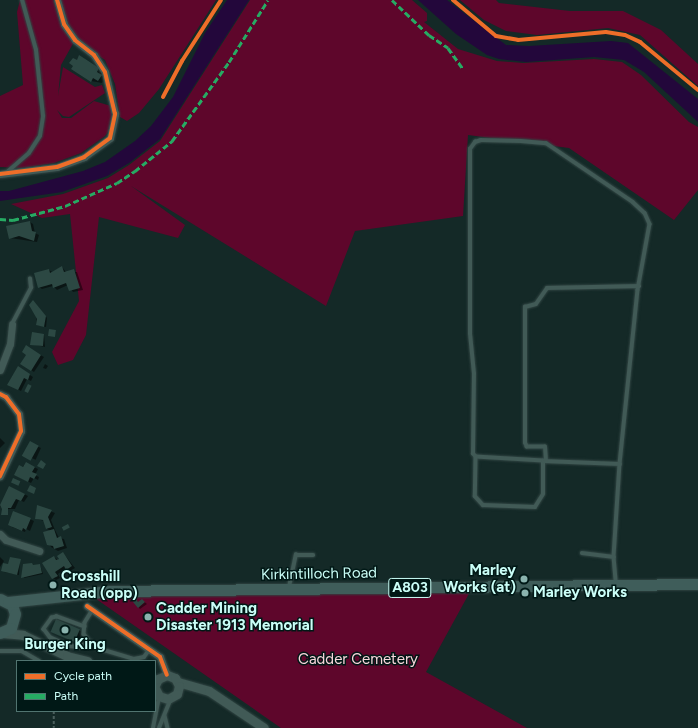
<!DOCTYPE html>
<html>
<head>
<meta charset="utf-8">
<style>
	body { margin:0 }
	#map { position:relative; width:698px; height:728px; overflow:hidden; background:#142927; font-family:Figtree,sans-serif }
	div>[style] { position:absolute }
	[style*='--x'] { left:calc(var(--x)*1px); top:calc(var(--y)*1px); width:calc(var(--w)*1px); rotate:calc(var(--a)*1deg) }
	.green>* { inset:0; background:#5e062b }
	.water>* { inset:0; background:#23073b }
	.shadow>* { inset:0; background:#0007; transform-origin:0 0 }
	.building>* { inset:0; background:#2c4843; transform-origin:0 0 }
	.path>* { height:1.5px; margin-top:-0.75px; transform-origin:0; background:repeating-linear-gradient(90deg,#4a5e5c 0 3px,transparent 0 5px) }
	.roads { filter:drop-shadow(0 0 1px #314543) drop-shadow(0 0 1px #314543) }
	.lane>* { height:3.5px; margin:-1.75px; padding:0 1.75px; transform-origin:1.75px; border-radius:1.75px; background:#415a56 }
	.street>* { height:7px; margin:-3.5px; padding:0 3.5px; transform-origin:3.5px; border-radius:3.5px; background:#415a56 }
	.secondary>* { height:9px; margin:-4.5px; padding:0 4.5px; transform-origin:4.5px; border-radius:4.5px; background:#415a56 }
	.primary>* { height:11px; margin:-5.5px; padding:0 5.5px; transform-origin:5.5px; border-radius:5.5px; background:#3f5d5a }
	.quiet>* { height:3px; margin-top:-1.5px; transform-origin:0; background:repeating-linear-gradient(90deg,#26ab63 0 6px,transparent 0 9px) }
	.cycleway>* { height:4px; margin:-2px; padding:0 2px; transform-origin:2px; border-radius:2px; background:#ee6e29 }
	.dots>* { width:11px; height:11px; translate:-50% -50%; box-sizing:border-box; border:2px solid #001816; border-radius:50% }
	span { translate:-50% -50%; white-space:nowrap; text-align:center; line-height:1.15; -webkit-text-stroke:3px #001816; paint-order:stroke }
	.shield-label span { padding:1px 3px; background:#001816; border:1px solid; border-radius:3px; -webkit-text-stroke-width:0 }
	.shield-label { font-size:14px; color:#cafef7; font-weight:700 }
	.poi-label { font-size:15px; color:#cafef7; font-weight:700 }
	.right { translate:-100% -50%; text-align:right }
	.left { translate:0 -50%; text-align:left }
	.street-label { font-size:15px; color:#cafef7 }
	.park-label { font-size:15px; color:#f9d6dc }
	.legend { position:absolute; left:16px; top:660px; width:140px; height:52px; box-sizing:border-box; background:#001816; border:1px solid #517470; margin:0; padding:5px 7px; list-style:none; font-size:12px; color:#cafef7 }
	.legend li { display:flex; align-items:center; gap:8px; height:20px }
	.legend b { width:20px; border:1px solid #517470 }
</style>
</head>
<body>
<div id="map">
	<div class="green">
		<div style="clip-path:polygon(20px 0,216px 0,159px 89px,139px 113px,127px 121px,120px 117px,115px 84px,105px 60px,75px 40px,61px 65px,58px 96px,63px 67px,95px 87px,102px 85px,105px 93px,69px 117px,63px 116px,57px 110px,62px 118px,71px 118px,94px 101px,111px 106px,113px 125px,105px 136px,81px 153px,54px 163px,22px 168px,0 167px,0 96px,23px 85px,17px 12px)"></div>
		<div style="clip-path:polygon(250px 0,412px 0,427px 13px,427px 21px,424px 22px,458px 49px,497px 61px,523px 63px,594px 59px,622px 62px,641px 75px,689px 122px,698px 127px,698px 190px,674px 220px,569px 148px,468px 135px,463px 216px,355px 231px,326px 306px,131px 186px,185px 225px,178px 238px,99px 217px,86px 335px,73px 360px,58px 365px,52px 352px,79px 301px,70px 214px,42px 218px,11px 204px,63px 194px,108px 178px,129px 165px,160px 141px)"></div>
		<div style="clip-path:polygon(460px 0,496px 0,499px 3px,570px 11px,623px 11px,661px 30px,698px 64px,698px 86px,640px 35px,608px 28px,537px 35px,506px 31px,484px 20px)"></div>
		<div style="clip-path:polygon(471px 590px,426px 672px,527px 728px,281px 728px,89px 594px)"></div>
	</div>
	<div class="water">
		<div style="clip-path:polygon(227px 0,249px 0,160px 139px,129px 163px,107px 176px,62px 192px,0 201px,0 191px,9px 191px,83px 171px,105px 162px,135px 141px,151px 126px,173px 97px,205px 33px)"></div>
		<div style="clip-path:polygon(418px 0,447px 0,506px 45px,529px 46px,611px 41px,628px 43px,698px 99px,698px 122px,644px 72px,624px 60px,594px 57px,526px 62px,499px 59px,487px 55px,456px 34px)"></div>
	</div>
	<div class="shadow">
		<div style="clip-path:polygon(80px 57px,103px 72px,101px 75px,105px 78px,102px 83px,91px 81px,77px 61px)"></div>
		<div style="clip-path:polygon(30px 222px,33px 224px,35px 233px,39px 235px,37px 242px,10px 238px)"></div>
		<div style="clip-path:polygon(62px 267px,66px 272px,77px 272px,83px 290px,73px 292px,68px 285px,57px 290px,53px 286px,42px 289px,39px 287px,49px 270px,52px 272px)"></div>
		<div style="clip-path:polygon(35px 303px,47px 318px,46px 327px,37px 325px)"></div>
		<div style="clip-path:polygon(44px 334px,45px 347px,31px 344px)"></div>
		<div style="clip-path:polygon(26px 347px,44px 357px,34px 372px,21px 364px,27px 354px)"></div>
		<div style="clip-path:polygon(45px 364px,48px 366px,46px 369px,43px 368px)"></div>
		<div style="clip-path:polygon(18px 367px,33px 377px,31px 381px,27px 379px,21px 391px,8px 384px)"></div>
		<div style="clip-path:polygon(0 438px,5px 443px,0 448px)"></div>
		<div style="left:30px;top:443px;width:12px;height:13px;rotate:24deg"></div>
		<div style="clip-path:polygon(26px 463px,38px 469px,35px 475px,39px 477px,38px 480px,34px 478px,31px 483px,15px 475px)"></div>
		<div style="clip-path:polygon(10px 487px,28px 496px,24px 502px,19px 500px,15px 509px,8px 509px,8px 515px,3px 515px,2px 510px,6px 510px,0 506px)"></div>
		<div style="clip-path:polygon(37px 506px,55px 513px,51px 520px,55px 530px,59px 538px,64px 539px,67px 548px,58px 551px,51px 547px,44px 533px,51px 531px,47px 529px,45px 521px,36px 519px)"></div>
		<div style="clip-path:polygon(30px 519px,34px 521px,30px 531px,26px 529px,25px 532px,12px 527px)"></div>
		<div style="clip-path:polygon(63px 553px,75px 568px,70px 571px,66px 568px,58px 574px,60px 578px,56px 580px,53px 578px,54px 557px,58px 560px)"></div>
		<div style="clip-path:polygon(0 557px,4px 561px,0 567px)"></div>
		<div style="clip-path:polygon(20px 560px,19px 575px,4px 572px,9px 566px)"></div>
		<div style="clip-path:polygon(24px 565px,40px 565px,43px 574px,24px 578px)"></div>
		<div style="clip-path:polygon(136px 600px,139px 603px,142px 600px,147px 604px,140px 609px,134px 602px)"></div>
		<div style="clip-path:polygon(79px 630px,82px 632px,78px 643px,54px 633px)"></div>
	</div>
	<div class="building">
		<div style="clip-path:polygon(79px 55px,99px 68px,97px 72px,102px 75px,98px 81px,93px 78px,91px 82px,71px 69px,73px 66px,69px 63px,73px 58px,77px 60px)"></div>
		<div style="clip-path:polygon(30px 221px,32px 231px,36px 232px,34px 241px,19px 236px,9px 239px,6px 226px)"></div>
		<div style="clip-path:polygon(62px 266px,64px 272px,74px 269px,80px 288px,69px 291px,66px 283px,53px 288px,52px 284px,38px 288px,34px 273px,49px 269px,50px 273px)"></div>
		<div style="clip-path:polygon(33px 300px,46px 316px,44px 327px,36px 325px,37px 319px,29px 305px)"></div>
		<div style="left:49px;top:329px;width:7px;height:7px;rotate:8deg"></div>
		<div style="clip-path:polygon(32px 332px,44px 334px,43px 346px,30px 345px)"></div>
		<div style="clip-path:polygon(26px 345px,41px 355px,31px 371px,20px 364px,26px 355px,22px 352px)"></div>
		<div style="clip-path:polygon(18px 366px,30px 374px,28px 380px,24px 378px,18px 390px,7px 385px)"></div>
		<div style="left:28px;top:384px;width:4px;height:8px;rotate:27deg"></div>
		<div style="left:30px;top:441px;width:10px;height:17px;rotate:29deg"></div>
		<div style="clip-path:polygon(41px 460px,46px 464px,43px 469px,37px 466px)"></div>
		<div style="clip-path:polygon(26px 462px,35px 467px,32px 472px,37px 474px,34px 479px,30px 477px,28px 482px,14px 475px,19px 465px,23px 467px)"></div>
		<div style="left:13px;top:478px;width:8px;height:5px;rotate:23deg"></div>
		<div style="clip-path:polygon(30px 485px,36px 488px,34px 494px,27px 491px)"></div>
		<div style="clip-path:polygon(9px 486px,25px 494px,21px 501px,16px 499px,11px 508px,8px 508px,8px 515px,1px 515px,2px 509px,0 505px)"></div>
		<div style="clip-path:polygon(37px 505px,52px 510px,48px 517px,52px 527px,46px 529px,43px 520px,35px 519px)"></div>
		<div style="clip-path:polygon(13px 511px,31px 518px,26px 530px,23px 528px,22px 531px,8px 525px)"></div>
		<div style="left:68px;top:524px;width:4px;height:7px;rotate:63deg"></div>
		<div style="clip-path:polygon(54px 529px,57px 538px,61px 536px,64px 546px,54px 549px,53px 546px,47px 545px,43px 532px)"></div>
		<div style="clip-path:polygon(63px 552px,72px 566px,66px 570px,64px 566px,55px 572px,58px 576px,52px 579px,42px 563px,54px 556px,56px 560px,59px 559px,57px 556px)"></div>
		<div style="clip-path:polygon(10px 557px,21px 559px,17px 575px,1px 571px,3px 563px,8px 564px)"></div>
		<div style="clip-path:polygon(32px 563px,33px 565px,40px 564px,42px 573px,21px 578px,23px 564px)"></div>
		<div style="clip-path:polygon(136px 599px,138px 602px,142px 599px,145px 602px,138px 608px,133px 602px)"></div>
		<div style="left:56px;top:619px;width:26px;height:14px;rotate:23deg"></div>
	</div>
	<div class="path">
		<div style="--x:54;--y:711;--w:17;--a:90"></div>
	</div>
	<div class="roads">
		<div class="lane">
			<div style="--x:6;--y:173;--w:30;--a:-41"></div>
			<div style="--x:29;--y:153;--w:20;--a:-57"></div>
			<div style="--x:40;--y:136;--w:20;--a:-81"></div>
			<div style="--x:43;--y:116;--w:66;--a:-96.1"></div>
			<div style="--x:36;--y:50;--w:52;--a:-105.6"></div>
			<div style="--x:12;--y:324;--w:41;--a:-62.2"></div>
			<div style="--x:31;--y:288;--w:9;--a:-96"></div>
			<div style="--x:476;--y:457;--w:4;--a:-135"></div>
			<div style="--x:473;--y:454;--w:80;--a:-89.3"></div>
			<div style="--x:474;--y:374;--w:40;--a:-95.7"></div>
			<div style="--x:470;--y:334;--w:185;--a:-90"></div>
			<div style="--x:470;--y:149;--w:9;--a:-54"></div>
			<div style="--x:475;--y:142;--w:6;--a:-18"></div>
			<div style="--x:481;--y:140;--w:40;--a:1.4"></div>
			<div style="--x:521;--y:141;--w:25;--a:5"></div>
			<div style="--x:546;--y:143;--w:105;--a:34.1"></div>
			<div style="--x:633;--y:202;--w:16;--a:43"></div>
			<div style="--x:645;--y:213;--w:12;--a:66"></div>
			<div style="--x:650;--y:224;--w:67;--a:100.3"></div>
			<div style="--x:638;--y:290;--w:175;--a:95.9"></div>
			<div style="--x:543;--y:461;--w:67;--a:-176.6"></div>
			<div style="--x:476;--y:457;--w:39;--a:91"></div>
			<div style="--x:475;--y:496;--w:12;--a:48"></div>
			<div style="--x:483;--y:505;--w:52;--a:2.2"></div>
			<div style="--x:535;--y:507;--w:15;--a:-58"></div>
			<div style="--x:543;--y:494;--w:33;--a:-90"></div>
			<div style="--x:543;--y:461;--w:77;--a:2.2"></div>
			<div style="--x:620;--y:464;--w:93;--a:93.7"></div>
			<div style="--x:614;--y:557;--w:25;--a:85"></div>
			<div style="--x:546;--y:461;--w:14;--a:-94"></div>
			<div style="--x:545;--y:447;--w:18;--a:180"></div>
			<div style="--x:527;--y:447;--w:4;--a:-117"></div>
			<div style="--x:525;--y:443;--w:136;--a:-90"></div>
			<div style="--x:525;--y:307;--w:11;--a:-15"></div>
			<div style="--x:536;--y:304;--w:19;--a:-55"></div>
			<div style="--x:547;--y:288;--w:92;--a:-1.2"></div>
			<div style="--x:582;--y:553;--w:32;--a:7"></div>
			<div style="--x:289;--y:587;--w:33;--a:-78"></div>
			<div style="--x:296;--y:555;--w:17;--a:0"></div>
			<div style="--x:93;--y:610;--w:15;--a:122"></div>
			<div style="--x:85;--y:623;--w:11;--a:95"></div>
			<div style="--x:84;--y:634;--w:16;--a:52"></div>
			<div style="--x:94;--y:647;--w:42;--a:16.7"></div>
			<div style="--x:134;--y:659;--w:10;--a:-11"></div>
			<div style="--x:144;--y:657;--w:9;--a:-54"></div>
			<div style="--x:85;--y:627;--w:30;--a:-160"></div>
			<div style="--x:57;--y:617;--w:5;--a:169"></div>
			<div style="--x:52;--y:618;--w:14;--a:126"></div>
			<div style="--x:44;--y:629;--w:10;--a:53"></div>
			<div style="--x:50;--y:637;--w:21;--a:25"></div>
			<div style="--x:69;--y:646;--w:9;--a:6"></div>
			<div style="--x:78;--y:647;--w:14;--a:-21"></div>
			<div style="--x:0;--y:651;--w:22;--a:0"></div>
			<div style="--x:22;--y:651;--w:20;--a:30"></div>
			<div style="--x:165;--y:716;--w:12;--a:76"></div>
			<div style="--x:153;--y:728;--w:33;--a:-79"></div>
			<div style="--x:159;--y:728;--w:31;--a:-68"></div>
		</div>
		<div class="street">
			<div style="--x:0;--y:174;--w:57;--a:-7"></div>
			<div style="--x:57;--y:167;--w:29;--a:-20"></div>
			<div style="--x:84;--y:157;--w:32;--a:-36"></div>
			<div style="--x:110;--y:138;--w:25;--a:-78"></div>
			<div style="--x:115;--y:114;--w:43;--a:-103.4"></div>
			<div style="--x:105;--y:72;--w:20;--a:-123"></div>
			<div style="--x:94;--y:55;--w:24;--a:-142"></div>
			<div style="--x:75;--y:40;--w:19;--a:-125"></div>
			<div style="--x:64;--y:24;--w:25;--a:-106"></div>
			<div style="--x:0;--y:370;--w:28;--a:-69"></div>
			<div style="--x:10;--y:344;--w:20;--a:-84"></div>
			<div style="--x:0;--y:394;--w:7;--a:27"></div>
			<div style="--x:6;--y:397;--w:21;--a:53"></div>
			<div style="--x:19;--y:414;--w:17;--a:83"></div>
			<div style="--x:21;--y:431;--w:50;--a:115"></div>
			<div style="--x:0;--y:534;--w:8;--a:45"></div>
			<div style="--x:6;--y:540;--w:35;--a:18"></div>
			<div style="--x:87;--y:606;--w:89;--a:34.9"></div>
			<div style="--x:160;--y:657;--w:19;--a:69"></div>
		</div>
		<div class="secondary">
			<div style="--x:2;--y:633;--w:21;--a:5"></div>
			<div style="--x:23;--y:635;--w:49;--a:25.5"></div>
			<div style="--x:67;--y:656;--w:21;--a:14"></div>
			<div style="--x:178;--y:682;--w:32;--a:16"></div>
			<div style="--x:209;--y:691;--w:66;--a:33.9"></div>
			<div style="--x:155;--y:685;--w:7;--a:-63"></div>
			<div style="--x:158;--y:679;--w:10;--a:-24"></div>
			<div style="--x:167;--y:675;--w:9;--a:21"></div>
			<div style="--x:175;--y:678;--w:9;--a:63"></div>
			<div style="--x:179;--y:686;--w:8;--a:104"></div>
			<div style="--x:177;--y:694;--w:10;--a:151"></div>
			<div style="--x:168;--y:699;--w:9;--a:-162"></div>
			<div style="--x:159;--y:696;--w:9;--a:-117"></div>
		</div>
		<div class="primary">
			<div style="--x:0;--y:599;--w:13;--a:27"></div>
			<div style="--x:12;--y:605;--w:9;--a:72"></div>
			<div style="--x:15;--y:614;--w:15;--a:106"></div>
			<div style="--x:11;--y:628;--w:12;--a:156"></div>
			<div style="--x:8;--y:602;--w:102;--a:-6.2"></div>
			<div style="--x:109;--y:591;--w:589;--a:-0.68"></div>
		</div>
	</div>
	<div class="quiet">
		<div style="--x:392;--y:0;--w:51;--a:43.4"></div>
		<div style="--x:429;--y:35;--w:23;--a:34"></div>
		<div style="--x:448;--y:48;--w:26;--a:54"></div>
		<div style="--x:0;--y:219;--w:13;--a:4"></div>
		<div style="--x:13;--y:220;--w:54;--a:-15.1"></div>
		<div style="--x:65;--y:206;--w:57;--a:-23.9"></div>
		<div style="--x:117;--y:183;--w:22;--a:-34"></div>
		<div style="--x:135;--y:171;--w:48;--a:-39"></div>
		<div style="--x:172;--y:141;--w:97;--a:-54.2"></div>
		<div style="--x:229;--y:62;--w:73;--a:-57.8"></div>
	</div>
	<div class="cycleway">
		<div style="--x:453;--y:0;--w:56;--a:39.9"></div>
		<div style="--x:496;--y:36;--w:22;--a:10"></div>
		<div style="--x:518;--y:40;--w:88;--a:-5.2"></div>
		<div style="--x:606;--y:32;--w:19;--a:9"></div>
		<div style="--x:625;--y:35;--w:17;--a:25"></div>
		<div style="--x:640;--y:42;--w:75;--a:39.6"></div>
		<div style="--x:163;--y:97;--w:41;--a:-62.2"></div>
		<div style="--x:182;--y:61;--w:72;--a:-57.4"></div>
		<div style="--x:0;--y:174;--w:57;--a:-7"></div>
		<div style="--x:57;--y:167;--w:29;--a:-20"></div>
		<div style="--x:84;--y:157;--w:32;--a:-36"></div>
		<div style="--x:110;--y:138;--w:25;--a:-78"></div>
		<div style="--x:115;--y:114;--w:43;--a:-103.4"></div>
		<div style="--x:105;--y:72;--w:20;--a:-123"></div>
		<div style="--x:94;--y:55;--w:24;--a:-142"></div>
		<div style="--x:75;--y:40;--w:19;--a:-125"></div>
		<div style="--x:64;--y:24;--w:25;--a:-106"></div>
		<div style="--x:0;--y:394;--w:7;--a:27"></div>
		<div style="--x:6;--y:397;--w:21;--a:53"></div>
		<div style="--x:19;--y:414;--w:17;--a:83"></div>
		<div style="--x:21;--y:431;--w:50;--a:115"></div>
		<div style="--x:87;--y:606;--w:89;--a:34.9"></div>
		<div style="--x:160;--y:657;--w:19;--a:69"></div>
	</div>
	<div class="dots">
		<div style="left:524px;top:579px;background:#8ab3ae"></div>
		<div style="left:53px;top:585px;background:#8ab3ae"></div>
		<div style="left:525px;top:593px;background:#8ab3ae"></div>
		<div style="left:148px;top:617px;background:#8ab3ae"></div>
		<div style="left:65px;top:630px;background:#8ab3ae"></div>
	</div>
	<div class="shield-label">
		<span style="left:410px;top:588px">A803</span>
	</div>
	<div class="poi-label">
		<span class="right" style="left:516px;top:579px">Marley<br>Works (at)</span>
		<span class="left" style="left:61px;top:585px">Crosshill<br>Road (opp)</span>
		<span class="left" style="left:533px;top:593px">Marley Works</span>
		<span class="left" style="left:156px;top:617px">Cadder Mining<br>Disaster 1913 Memorial</span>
		<span style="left:65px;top:645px">Burger King</span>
	</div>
	<div class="street-label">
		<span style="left:319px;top:574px;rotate:-1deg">Kirkintilloch Road</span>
	</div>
	<div class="park-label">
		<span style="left:358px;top:660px">Cadder Cemetery</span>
	</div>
	<ul class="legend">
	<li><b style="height:5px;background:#ee6e29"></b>Cycle path</li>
	<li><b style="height:5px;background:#26ab63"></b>Path</li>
	</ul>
</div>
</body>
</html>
